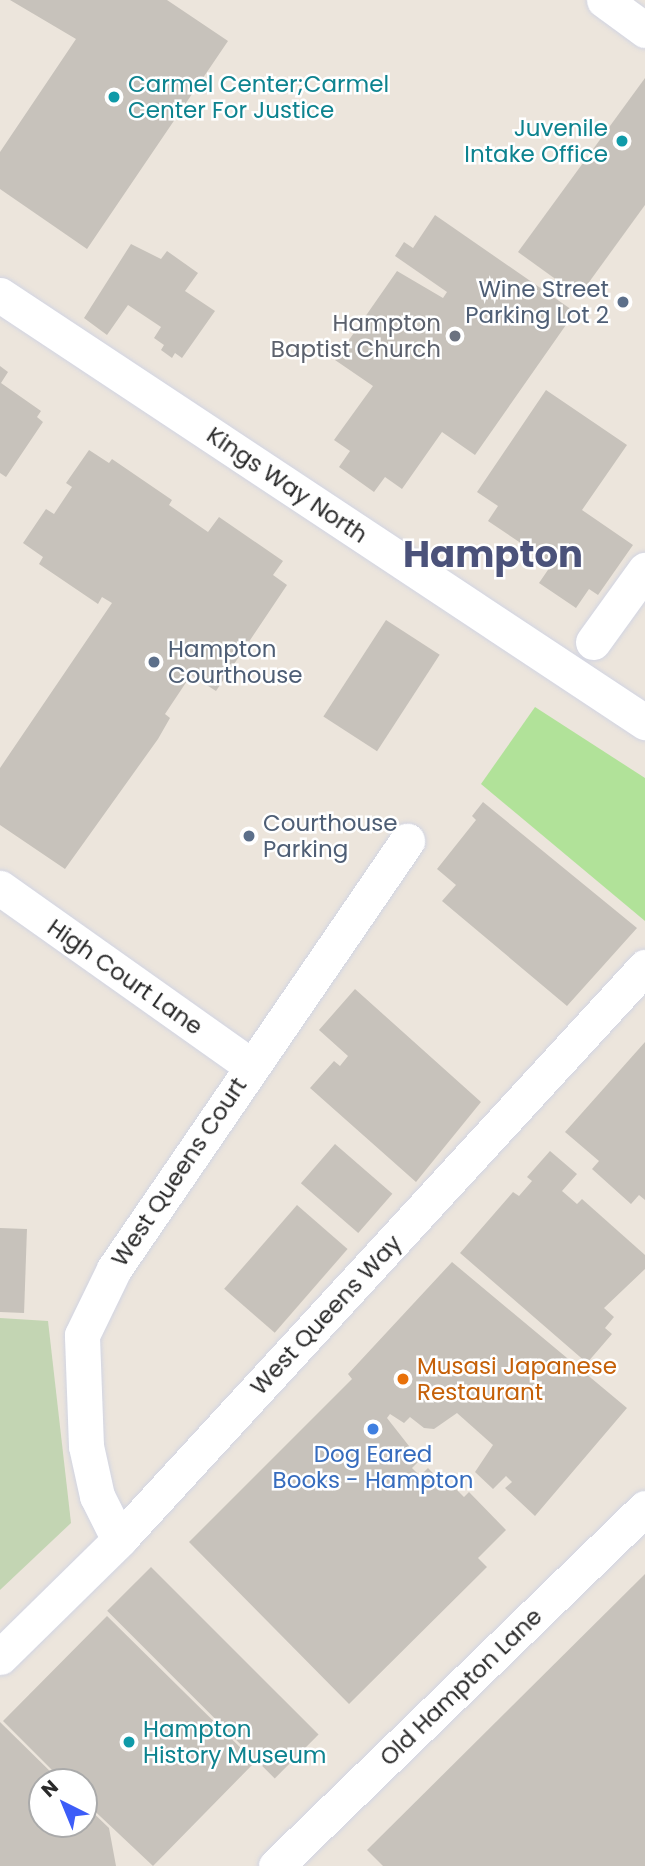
<!DOCTYPE html>
<html>
<head>
<meta charset="utf-8">
<style>
	body { margin:0 }
	#map { position:relative; width:645px; height:1866px; overflow:hidden; background:#ece5dc; font-family:Poppins,sans-serif }
	div>[style] { position:absolute }
	[style*='--x'] { left:calc(var(--x)*1px); top:calc(var(--y)*1px); width:calc(var(--w)*1px); rotate:calc(var(--a)*1deg) }
	.green>* { inset:0; background:#b1e299 }
	.cemetery>* { inset:0; background:#c3d5b3 }
	.building>* { inset:0; background:#c7c2bb; transform-origin:0 0 }
	.roads { filter:drop-shadow(0 0 2px #d1d4e2) drop-shadow(0 0 2px #d1d4e2) }
	.minor>* { height:35px; margin:-17.5px; padding:0 17.5px; transform-origin:17.5px; border-radius:17.5px; background:#fff }
	.dots>* { width:19px; height:19px; translate:-50% -50%; box-sizing:border-box; border:4px solid #fff; border-radius:50% }
	span { translate:-50% -50%; white-space:nowrap; text-align:center; line-height:1.15; -webkit-text-stroke:5px #fff; paint-order:stroke }
	.culture-label { font-size:23px; color:#0d838f }
	.left { translate:0 -50%; text-align:left }
	.right { translate:-100% -50%; text-align:right }
	.service-label { font-size:23px; color:#4e5e75 }
	.worship-label { font-size:23px; color:#5b616d }
	.street-label { font-size:23px; color:#2a2a2a }
	.food-label { font-size:23px; color:#c56008 }
	.shop-label { font-size:23px; color:#366cbe }
	.town-label { font-size:37px; color:#4b527a; font-weight:700 }
	.north { position:absolute; left:28px; top:1768px; width:70px; height:70px; box-sizing:border-box; background:#fff; border:2px solid #aaa; border-radius:50%; rotate:317deg; font-size:19px; font-weight:700; line-height:28px; text-align:center; color:#2a2a2a }
	.north::after { content:''; display:block; margin:auto; width:24px; height:32px; background:#3d5df8; clip-path:polygon(50% 0,100% 100%,50% 72%,0 100%) }
</style>
</head>
<body>
<div id="map">
	<div class="green">
		<div style="clip-path:polygon(535px 707px,645px 778px,645px 921px,481px 784px)"></div>
	</div>
	<div class="cemetery">
		<div style="clip-path:polygon(0 1318px,48px 1321px,71px 1523px,0 1590px)"></div>
	</div>
	<div class="building">
		<div style="clip-path:polygon(10px 0,167px 0,228px 41px,87px 249px,0 189px,0 152px,76px 39px)"></div>
		<div style="clip-path:polygon(645px 78px,645px 205px,579px 296px,518px 252px)"></div>
		<div style="clip-path:polygon(435px 215px,575px 312px,475px 455px,442px 432px,402px 489px,385px 477px,374px 492px,339px 467px,350px 451px,334px 440px,373px 386px,335px 360px,397px 271px,443px 298px,447px 292px,395px 256px,404px 242px,413px 248px)"></div>
		<div style="clip-path:polygon(131px 244px,161px 259px,167px 251px,198px 273px,185px 291px,215px 311px,182px 358px,175px 353px,172px 358px,161px 350px,164px 345px,154px 338px,161px 327px,128px 305px,107px 335px,84px 318px)"></div>
		<div style="clip-path:polygon(0 366px,8px 372px,1px 383px,41px 411px,37px 417px,43px 422px,6px 477px,0 473px)"></div>
		<div style="clip-path:polygon(546px 390px,627px 445px,582px 510px,633px 545px,598px 595px,589px 589px,576px 608px,539px 583px,552px 564px,488px 521px,498px 506px,477px 492px)"></div>
		<div style="clip-path:polygon(89px 450px,109px 463px,112px 459px,172px 500px,169px 505px,208px 532px,219px 517px,283px 561px,273px 575px,287px 585px,216px 691px,191px 675px,165px 714px,170px 718px,158px 739px,65px 869px,0 825px,0 768px,112px 603px,102px 597px,98px 604px,39px 564px,43px 557px,23px 543px,46px 509px,54px 514px,72px 487px,66px 483px)"></div>
		<div style="left:386px;top:620px;width:64px;height:115px;rotate:33deg"></div>
		<div style="clip-path:polygon(483px 802px,637px 928px,567px 1006px,442px 901px,456px 885px,437px 869px,476px 820px,472px 816px)"></div>
		<div style="clip-path:polygon(355px 989px,481px 1102px,416px 1182px,310px 1088px,334px 1061px,340px 1066px,348px 1056px,319px 1030px)"></div>
		<div style="clip-path:polygon(645px 1042px,645px 1200px,639px 1195px,631px 1204px,592px 1169px,599px 1161px,565px 1132px)"></div>
		<div style="left:335px;top:1144px;width:76px;height:52px;rotate:41deg"></div>
		<div style="clip-path:polygon(550px 1151px,577px 1174px,562px 1191px,577px 1204px,582px 1199px,645px 1255px,645px 1269px,604px 1308px,614px 1317px,605px 1328px,612px 1334px,587px 1363px,460px 1253px,513px 1192px,519px 1196px,532px 1181px,527px 1177px)"></div>
		<div style="left:297px;top:1205px;width:67px;height:111px;rotate:41deg"></div>
		<div style="left:0;top:1228px;width:27px;height:84px;rotate:2deg"></div>
		<div style="clip-path:polygon(452px 1262px,627px 1408px,535px 1516px,505px 1488px,512px 1482px,506px 1476px,493px 1489px,475px 1472px,493px 1445px,457px 1413px,434px 1429px,424px 1428px,410px 1417px,404px 1423px,390px 1414px,387px 1418px,420px 1460px,412px 1468px,420px 1476px,428px 1468px,446px 1487px,450px 1483px,464px 1497px,469px 1492px,506px 1530px,478px 1558px,487px 1567px,349px 1704px,189px 1542px,352px 1379px,348px 1374px)"></div>
		<div style="left:151px;top:1567px;width:237px;height:62px;rotate:45deg"></div>
		<div style="clip-path:polygon(645px 1574px,645px 1866px,383px 1866px,367px 1850px)"></div>
		<div style="clip-path:polygon(107px 1616px,255px 1762px,153px 1866px,84px 1801px,84px 1782px,64px 1782px,3px 1721px)"></div>
		<div style="clip-path:polygon(0 1722px,61px 1782px,42px 1782px,42px 1824px,84px 1824px,84px 1804px,109px 1828px,116px 1866px,0 1866px)"></div>
	</div>
	<div class="roads">
		<div class="minor">
			<div style="--x:604;--y:0;--w:51;--a:36.2"></div>
			<div style="--x:0;--y:295;--w:774;--a:33.51"></div>
			<div style="--x:593;--y:642;--w:89;--a:-54.2"></div>
			<div style="--x:0;--y:888;--w:306;--a:35.3"></div>
			<div style="--x:119;--y:1540;--w:49;--a:-116.6"></div>
			<div style="--x:97;--y:1496;--w:51;--a:-102.4"></div>
			<div style="--x:86;--y:1446;--w:111;--a:-92.1"></div>
			<div style="--x:82;--y:1335;--w:73;--a:-64.1"></div>
			<div style="--x:114;--y:1269;--w:519;--a:-55.61"></div>
			<div style="--x:0;--y:1657;--w:167;--a:-44.5"></div>
			<div style="--x:119;--y:1540;--w:778;--a:-47.45"></div>
			<div style="--x:276;--y:1866;--w:514;--a:-44.13"></div>
		</div>
	</div>
	<div class="dots">
		<div style="left:114px;top:97px;background:#0f9aa8"></div>
		<div style="left:622px;top:141px;background:#0f9aa8"></div>
		<div style="left:623px;top:302px;background:#5c6f8a"></div>
		<div style="left:455px;top:336px;background:#6b7280"></div>
		<div style="left:154px;top:662px;background:#5c6f8a"></div>
		<div style="left:249px;top:836px;background:#5c6f8a"></div>
		<div style="left:403px;top:1379px;background:#e8710a"></div>
		<div style="left:373px;top:1429px;background:#3f7fe0"></div>
		<div style="left:129px;top:1742px;background:#0f9aa8"></div>
	</div>
	<div class="culture-label">
		<span class="left" style="left:128px;top:97px">Carmel Center;Carmel<br>Center For Justice</span>
		<span class="right" style="left:608px;top:141px">Juvenile<br>Intake Office</span>
		<span class="left" style="left:143px;top:1742px">Hampton<br>History Museum</span>
	</div>
	<div class="service-label">
		<span class="right" style="left:609px;top:302px">Wine Street<br>Parking Lot 2</span>
		<span class="left" style="left:168px;top:662px">Hampton<br>Courthouse</span>
		<span class="left" style="left:263px;top:836px">Courthouse<br>Parking</span>
	</div>
	<div class="worship-label">
		<span class="right" style="left:441px;top:336px">Hampton<br>Baptist Church</span>
	</div>
	<div class="street-label">
		<span style="left:287px;top:485px;rotate:34deg">Kings Way North</span>
		<span style="left:125px;top:977px;rotate:35deg">High Court Lane</span>
		<span style="left:179px;top:1172px;rotate:-56deg">West Queens Court</span>
		<span style="left:326px;top:1315px;rotate:-47deg">West Queens Way</span>
		<span style="left:461px;top:1687px;rotate:-44deg">Old Hampton Lane</span>
	</div>
	<div class="food-label">
		<span class="left" style="left:417px;top:1379px">Musasi Japanese<br>Restaurant</span>
	</div>
	<div class="shop-label">
		<span style="left:373px;top:1467px">Dog Eared<br>Books - Hampton</span>
	</div>
	<div class="town-label">
		<span style="left:493px;top:554px">Hampton</span>
	</div>
	<div class="north">N</div>
</div>
</body>
</html>
